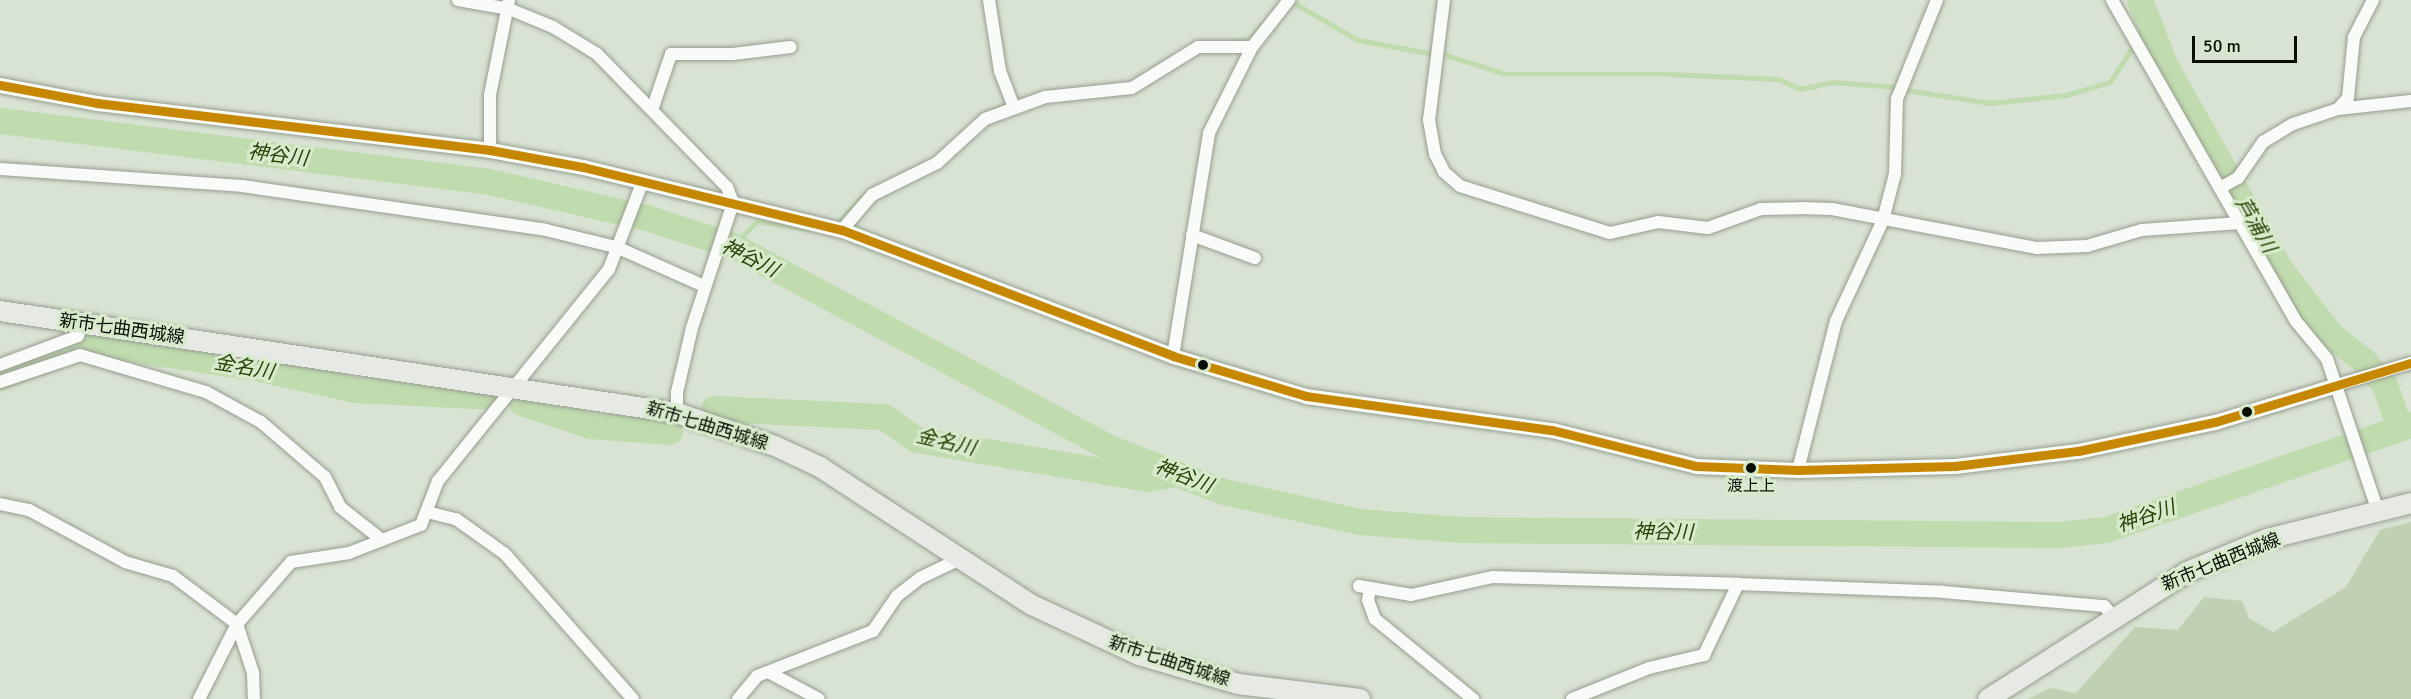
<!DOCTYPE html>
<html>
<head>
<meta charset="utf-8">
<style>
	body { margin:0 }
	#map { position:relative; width:2411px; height:699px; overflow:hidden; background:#d9e3d3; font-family:Signika,"Noto Sans JP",sans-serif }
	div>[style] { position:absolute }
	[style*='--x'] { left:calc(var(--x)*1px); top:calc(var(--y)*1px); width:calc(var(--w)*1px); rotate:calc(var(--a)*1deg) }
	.green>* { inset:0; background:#bfd0b3 }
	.stream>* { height:4.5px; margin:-2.25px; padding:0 2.25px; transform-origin:2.25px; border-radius:2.25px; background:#c0dbae }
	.river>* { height:26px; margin:-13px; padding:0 13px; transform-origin:13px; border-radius:13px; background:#c0dbae }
	.roads { filter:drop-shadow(0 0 2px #969e91) drop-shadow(0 0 2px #969e91) }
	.minor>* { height:12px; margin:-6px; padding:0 6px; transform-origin:6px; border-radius:6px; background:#f9fbf8 }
	.tertiary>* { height:15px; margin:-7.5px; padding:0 7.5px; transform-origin:7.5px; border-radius:7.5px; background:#f9fbf8 }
	.primary>* { height:20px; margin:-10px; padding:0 10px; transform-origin:10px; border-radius:10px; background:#e7eae4 }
	.bus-1>* { height:9px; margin:-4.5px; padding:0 4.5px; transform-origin:4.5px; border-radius:4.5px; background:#c78801 }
	.dots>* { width:16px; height:16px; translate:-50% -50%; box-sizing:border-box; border:3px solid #d8eacc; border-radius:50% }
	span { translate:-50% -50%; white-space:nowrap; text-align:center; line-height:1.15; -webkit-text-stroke:6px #d8eacc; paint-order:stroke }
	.bus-label { font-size:16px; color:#090e05 }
	.street-label { font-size:18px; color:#090e05 }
	.water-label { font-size:20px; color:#264305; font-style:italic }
	.scale { position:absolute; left:2192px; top:36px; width:105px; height:27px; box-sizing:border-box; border:3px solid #090e05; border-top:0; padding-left:8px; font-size:18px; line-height:21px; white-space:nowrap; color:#090e05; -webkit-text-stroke:4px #d8eacc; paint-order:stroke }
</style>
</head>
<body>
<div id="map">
	<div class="green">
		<div style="clip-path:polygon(2411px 522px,2411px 699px,2028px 699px,2050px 688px,2076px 693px,2135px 627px,2178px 630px,2204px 597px,2242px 601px,2249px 618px,2273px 632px,2346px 587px,2380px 530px)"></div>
	</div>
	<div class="stream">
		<div style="--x:1296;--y:4;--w:72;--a:30.1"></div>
		<div style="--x:1358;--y:40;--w:77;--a:10.4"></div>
		<div style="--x:1234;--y:41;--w:14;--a:-4"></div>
		<div style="--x:1248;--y:40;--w:22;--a:-47"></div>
		<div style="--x:2141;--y:43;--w:14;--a:-12"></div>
		<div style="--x:1446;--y:55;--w:63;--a:17.6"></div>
		<div style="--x:1506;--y:74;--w:162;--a:0"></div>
		<div style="--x:1668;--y:74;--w:111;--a:2.6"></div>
		<div style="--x:1779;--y:79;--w:23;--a:25"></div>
		<div style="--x:1800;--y:89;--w:33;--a:-12"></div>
		<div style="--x:1832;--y:82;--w:63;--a:4.5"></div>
		<div style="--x:1906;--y:90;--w:85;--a:8.8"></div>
		<div style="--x:1990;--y:103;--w:76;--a:-6"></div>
		<div style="--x:2066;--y:95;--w:46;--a:-16.5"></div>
		<div style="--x:2110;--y:82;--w:38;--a:-57"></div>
		<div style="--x:982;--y:116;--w:25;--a:-26"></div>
		<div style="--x:839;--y:221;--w:39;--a:-46"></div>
		<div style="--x:733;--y:246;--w:35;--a:-46"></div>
		<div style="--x:757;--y:221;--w:52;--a:8.9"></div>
	</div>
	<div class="river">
		<div style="--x:2140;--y:0;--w:72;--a:68.8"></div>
		<div style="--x:2166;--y:67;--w:233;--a:60.5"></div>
		<div style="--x:2281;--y:270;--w:83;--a:52.3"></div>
		<div style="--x:2332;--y:336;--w:41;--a:38"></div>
		<div style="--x:2364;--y:361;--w:32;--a:49"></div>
		<div style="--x:2385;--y:385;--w:46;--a:71.2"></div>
		<div style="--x:0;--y:121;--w:489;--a:7.1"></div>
		<div style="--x:485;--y:181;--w:166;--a:12.9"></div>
		<div style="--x:647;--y:218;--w:90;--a:18"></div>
		<div style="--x:733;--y:246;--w:432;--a:28.2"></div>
		<div style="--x:1114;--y:450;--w:118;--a:20.9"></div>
		<div style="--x:1224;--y:492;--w:139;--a:12.4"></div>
		<div style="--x:1360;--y:522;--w:102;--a:4.5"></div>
		<div style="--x:1462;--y:530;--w:598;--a:0.48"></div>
		<div style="--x:2060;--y:535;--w:46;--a:-6.2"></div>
		<div style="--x:2106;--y:530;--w:323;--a:-19"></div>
		<div style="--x:0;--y:378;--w:76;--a:-21.5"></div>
		<div style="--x:71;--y:350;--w:32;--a:-9"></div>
		<div style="--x:103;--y:345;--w:160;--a:8.6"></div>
		<div style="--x:261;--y:369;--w:96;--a:12.6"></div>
		<div style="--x:355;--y:390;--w:139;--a:2.9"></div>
		<div style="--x:522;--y:403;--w:73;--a:18.4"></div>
		<div style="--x:591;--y:426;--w:79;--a:4.3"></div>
		<div style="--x:714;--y:409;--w:170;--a:2.7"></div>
		<div style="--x:884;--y:417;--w:40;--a:34.9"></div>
		<div style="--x:917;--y:440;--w:234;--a:9.6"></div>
		<div style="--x:1148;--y:479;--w:23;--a:-10"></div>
	</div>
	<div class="roads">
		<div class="minor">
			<div style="--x:458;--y:0;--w:52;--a:10"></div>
			<div style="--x:509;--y:9;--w:48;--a:22.2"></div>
			<div style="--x:553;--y:27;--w:52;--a:31.5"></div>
			<div style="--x:597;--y:54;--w:186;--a:45.7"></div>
			<div style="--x:727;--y:187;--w:17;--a:69"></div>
			<div style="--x:733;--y:203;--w:132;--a:108.2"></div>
			<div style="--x:692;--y:328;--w:66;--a:103.2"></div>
			<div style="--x:677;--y:392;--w:21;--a:90"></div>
			<div style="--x:989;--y:0;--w:72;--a:81.2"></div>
			<div style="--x:1000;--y:71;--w:40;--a:69"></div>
			<div style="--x:1444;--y:0;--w:121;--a:97.1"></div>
			<div style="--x:1429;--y:120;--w:35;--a:80"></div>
			<div style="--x:1435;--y:154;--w:20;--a:63"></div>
			<div style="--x:1444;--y:172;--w:21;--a:41"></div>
			<div style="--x:1460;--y:186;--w:157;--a:17.4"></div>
			<div style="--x:1610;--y:233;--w:49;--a:-12.9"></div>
			<div style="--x:1658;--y:222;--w:50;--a:6.8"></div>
			<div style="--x:1708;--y:228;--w:56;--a:-19.7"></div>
			<div style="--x:1761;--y:209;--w:39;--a:-1"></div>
			<div style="--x:1800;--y:208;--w:32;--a:2"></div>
			<div style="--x:1832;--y:209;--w:209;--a:10.8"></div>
			<div style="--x:2037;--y:248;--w:50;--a:-2.3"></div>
			<div style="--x:2087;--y:246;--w:57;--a:-16.2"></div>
			<div style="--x:2142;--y:230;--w:98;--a:-4.1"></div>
			<div style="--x:2112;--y:0;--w:369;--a:60.2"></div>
			<div style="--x:2295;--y:320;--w:50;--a:50.6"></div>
			<div style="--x:2327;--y:359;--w:160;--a:71.5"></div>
			<div style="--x:653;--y:107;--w:56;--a:-71.2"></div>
			<div style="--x:671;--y:54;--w:62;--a:0"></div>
			<div style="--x:733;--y:54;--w:58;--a:-6.9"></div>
			<div style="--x:2338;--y:109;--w:73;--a:-6.3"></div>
			<div style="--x:490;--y:150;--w:55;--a:-90"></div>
			<div style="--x:490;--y:95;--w:97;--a:-78.7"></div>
			<div style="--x:0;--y:169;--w:243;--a:4"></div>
			<div style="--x:242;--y:186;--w:307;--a:8.2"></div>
			<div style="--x:546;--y:230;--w:72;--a:13.7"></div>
			<div style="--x:616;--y:247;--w:96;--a:23.9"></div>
			<div style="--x:2220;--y:188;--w:21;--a:-29"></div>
			<div style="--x:2238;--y:178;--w:44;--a:-55.2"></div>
			<div style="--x:2263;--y:142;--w:35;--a:-31"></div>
			<div style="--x:2293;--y:124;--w:47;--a:-18.4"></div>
			<div style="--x:2338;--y:109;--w:15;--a:-48"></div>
			<div style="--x:2348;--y:98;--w:61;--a:-84.4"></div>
			<div style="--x:2354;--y:37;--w:42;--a:-62.8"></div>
			<div style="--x:842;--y:230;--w:46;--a:-49.4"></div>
			<div style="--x:872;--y:195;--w:72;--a:-26.2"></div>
			<div style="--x:937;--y:163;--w:65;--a:-42.5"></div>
			<div style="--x:985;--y:119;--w:64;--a:-20.1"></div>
			<div style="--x:1045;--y:97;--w:87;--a:-5.9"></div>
			<div style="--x:1132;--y:88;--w:78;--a:-31.8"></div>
			<div style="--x:1198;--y:47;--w:54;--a:0"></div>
			<div style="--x:1192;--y:235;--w:67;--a:20.1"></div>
			<div style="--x:1173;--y:356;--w:226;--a:-80.8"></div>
			<div style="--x:1209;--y:133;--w:96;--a:-63.4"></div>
			<div style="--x:1252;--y:47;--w:60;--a:-51.8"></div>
			<div style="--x:0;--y:365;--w:83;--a:-20.4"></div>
			<div style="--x:78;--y:336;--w:14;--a:-73"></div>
			<div style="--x:0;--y:382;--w:84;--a:-18.6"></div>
			<div style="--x:80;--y:355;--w:131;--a:16.4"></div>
			<div style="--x:206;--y:392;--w:63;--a:28.6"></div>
			<div style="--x:261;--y:422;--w:84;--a:40.7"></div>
			<div style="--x:325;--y:477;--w:34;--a:63"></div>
			<div style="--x:340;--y:507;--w:53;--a:38.2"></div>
			<div style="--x:2337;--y:385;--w:77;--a:-16.6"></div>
			<div style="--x:1798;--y:470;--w:154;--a:-75.7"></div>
			<div style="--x:1836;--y:321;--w:111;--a:-65"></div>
			<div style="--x:1883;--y:220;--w:48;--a:-75.4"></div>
			<div style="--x:1895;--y:174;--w:75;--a:-88.5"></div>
			<div style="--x:1897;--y:99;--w:107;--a:-68"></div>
			<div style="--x:0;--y:504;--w:30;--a:12"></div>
			<div style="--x:29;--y:510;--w:109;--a:28.4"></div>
			<div style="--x:125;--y:562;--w:50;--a:16.3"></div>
			<div style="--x:173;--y:576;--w:80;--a:36.9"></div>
			<div style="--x:237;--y:624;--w:52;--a:71.9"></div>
			<div style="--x:253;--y:673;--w:26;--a:88"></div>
			<div style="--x:427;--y:512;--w:30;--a:14"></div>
			<div style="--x:456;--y:519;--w:60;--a:35.5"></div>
			<div style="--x:505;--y:554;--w:193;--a:48.6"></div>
			<div style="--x:1359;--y:586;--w:53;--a:9.8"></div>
			<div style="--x:1411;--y:595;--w:84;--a:-12.4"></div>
			<div style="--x:1493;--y:577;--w:245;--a:1.6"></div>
			<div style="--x:1370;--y:588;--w:12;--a:99"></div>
			<div style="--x:1368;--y:600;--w:20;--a:70"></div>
			<div style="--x:1375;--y:619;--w:127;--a:39.2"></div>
			<div style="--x:770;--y:673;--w:55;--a:28"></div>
			<div style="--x:199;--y:699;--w:84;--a:-63.1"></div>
			<div style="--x:237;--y:624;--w:82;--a:-48.9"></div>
			<div style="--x:291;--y:562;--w:59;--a:-8.8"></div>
			<div style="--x:349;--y:553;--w:77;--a:-21.3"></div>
			<div style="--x:421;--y:525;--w:47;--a:-68.9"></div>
			<div style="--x:438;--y:481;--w:272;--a:-51.1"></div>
			<div style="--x:609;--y:269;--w:94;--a:-68.9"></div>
			<div style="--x:738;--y:699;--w:30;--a:-50"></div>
			<div style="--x:757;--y:676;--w:124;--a:-21.2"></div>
			<div style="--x:873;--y:631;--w:42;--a:-55.6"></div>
			<div style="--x:897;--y:596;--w:29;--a:-38"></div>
			<div style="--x:920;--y:578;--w:47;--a:-25.5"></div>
			<div style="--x:1572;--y:699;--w:83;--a:-21.9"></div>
			<div style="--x:1649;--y:668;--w:57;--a:-13.3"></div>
			<div style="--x:1704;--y:655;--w:79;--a:-64.4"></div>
			<div style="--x:1738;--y:584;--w:205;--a:2.2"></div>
			<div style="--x:1943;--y:592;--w:162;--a:5"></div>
			<div style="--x:2104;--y:606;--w:13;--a:48"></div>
		</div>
		<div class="tertiary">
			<div style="--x:0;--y:85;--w:99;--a:10.5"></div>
			<div style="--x:97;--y:103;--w:396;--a:6.8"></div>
			<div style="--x:490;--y:150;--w:95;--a:10.4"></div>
			<div style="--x:583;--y:167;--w:267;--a:13.7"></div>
			<div style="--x:842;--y:230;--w:354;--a:20.8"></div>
			<div style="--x:1173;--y:356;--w:139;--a:16.7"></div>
			<div style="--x:1306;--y:396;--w:248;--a:7.9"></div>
			<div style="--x:1552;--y:430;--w:148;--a:14"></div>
			<div style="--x:1696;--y:466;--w:102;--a:2.2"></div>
			<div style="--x:1798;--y:470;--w:157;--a:-1.5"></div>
			<div style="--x:1955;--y:466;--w:124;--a:-7"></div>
			<div style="--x:2078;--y:451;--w:140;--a:-12"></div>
			<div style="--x:2215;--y:422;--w:127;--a:-16.9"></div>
		</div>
		<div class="primary">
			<div style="--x:0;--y:311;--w:685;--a:8.57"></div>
			<div style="--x:677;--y:413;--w:103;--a:18.6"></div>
			<div style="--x:775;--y:446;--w:50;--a:25"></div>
			<div style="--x:820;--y:467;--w:253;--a:33.1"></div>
			<div style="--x:1032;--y:605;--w:118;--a:25"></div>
			<div style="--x:1139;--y:655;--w:103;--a:16.3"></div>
			<div style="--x:1238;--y:684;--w:123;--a:7"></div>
			<div style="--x:1988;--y:699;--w:236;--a:-32.5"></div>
			<div style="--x:2187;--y:572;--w:87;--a:-22.4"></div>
			<div style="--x:2267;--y:539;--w:148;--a:-14"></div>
		</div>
	</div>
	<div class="bus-1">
		<div style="--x:0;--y:85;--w:99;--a:10.5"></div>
		<div style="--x:97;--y:103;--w:396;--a:6.8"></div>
		<div style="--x:490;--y:150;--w:95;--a:10.4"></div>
		<div style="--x:583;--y:167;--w:267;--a:13.7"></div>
		<div style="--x:842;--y:230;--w:354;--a:20.8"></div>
		<div style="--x:1173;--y:356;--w:139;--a:16.7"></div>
		<div style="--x:1306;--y:396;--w:248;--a:7.9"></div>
		<div style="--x:1552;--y:430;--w:148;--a:14"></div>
		<div style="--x:1696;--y:466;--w:102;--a:2.2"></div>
		<div style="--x:1798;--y:470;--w:157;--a:-1.5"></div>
		<div style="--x:1955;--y:466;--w:124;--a:-7"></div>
		<div style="--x:2078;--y:451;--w:140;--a:-12"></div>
		<div style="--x:2215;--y:422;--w:205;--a:-16.8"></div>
	</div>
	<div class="dots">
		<div style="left:1203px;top:365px;background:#090e05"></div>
		<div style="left:2247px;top:412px;background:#090e05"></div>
		<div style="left:1751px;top:468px;background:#090e05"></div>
	</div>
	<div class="bus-label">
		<span style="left:1751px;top:486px">渡上上</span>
	</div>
	<div class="street-label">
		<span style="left:122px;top:329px;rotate:8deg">新市七曲西城線</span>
		<span style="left:707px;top:426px;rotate:17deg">新市七曲西城線</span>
		<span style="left:2221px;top:562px;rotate:-22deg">新市七曲西城線</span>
		<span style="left:1169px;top:661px;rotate:18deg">新市七曲西城線</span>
	</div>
	<div class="water-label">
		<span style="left:278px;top:155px;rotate:7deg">神谷川</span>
		<span style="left:2256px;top:225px;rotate:60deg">芦浦川</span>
		<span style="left:750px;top:258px;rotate:27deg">神谷川</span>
		<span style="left:244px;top:367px;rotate:10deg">金名川</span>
		<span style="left:946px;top:442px;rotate:13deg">金名川</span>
		<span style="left:1184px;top:476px;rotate:21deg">神谷川</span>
		<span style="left:2146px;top:516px;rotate:-19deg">神谷川</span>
		<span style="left:1663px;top:532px;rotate:1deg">神谷川</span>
	</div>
	<div class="scale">50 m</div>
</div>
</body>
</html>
